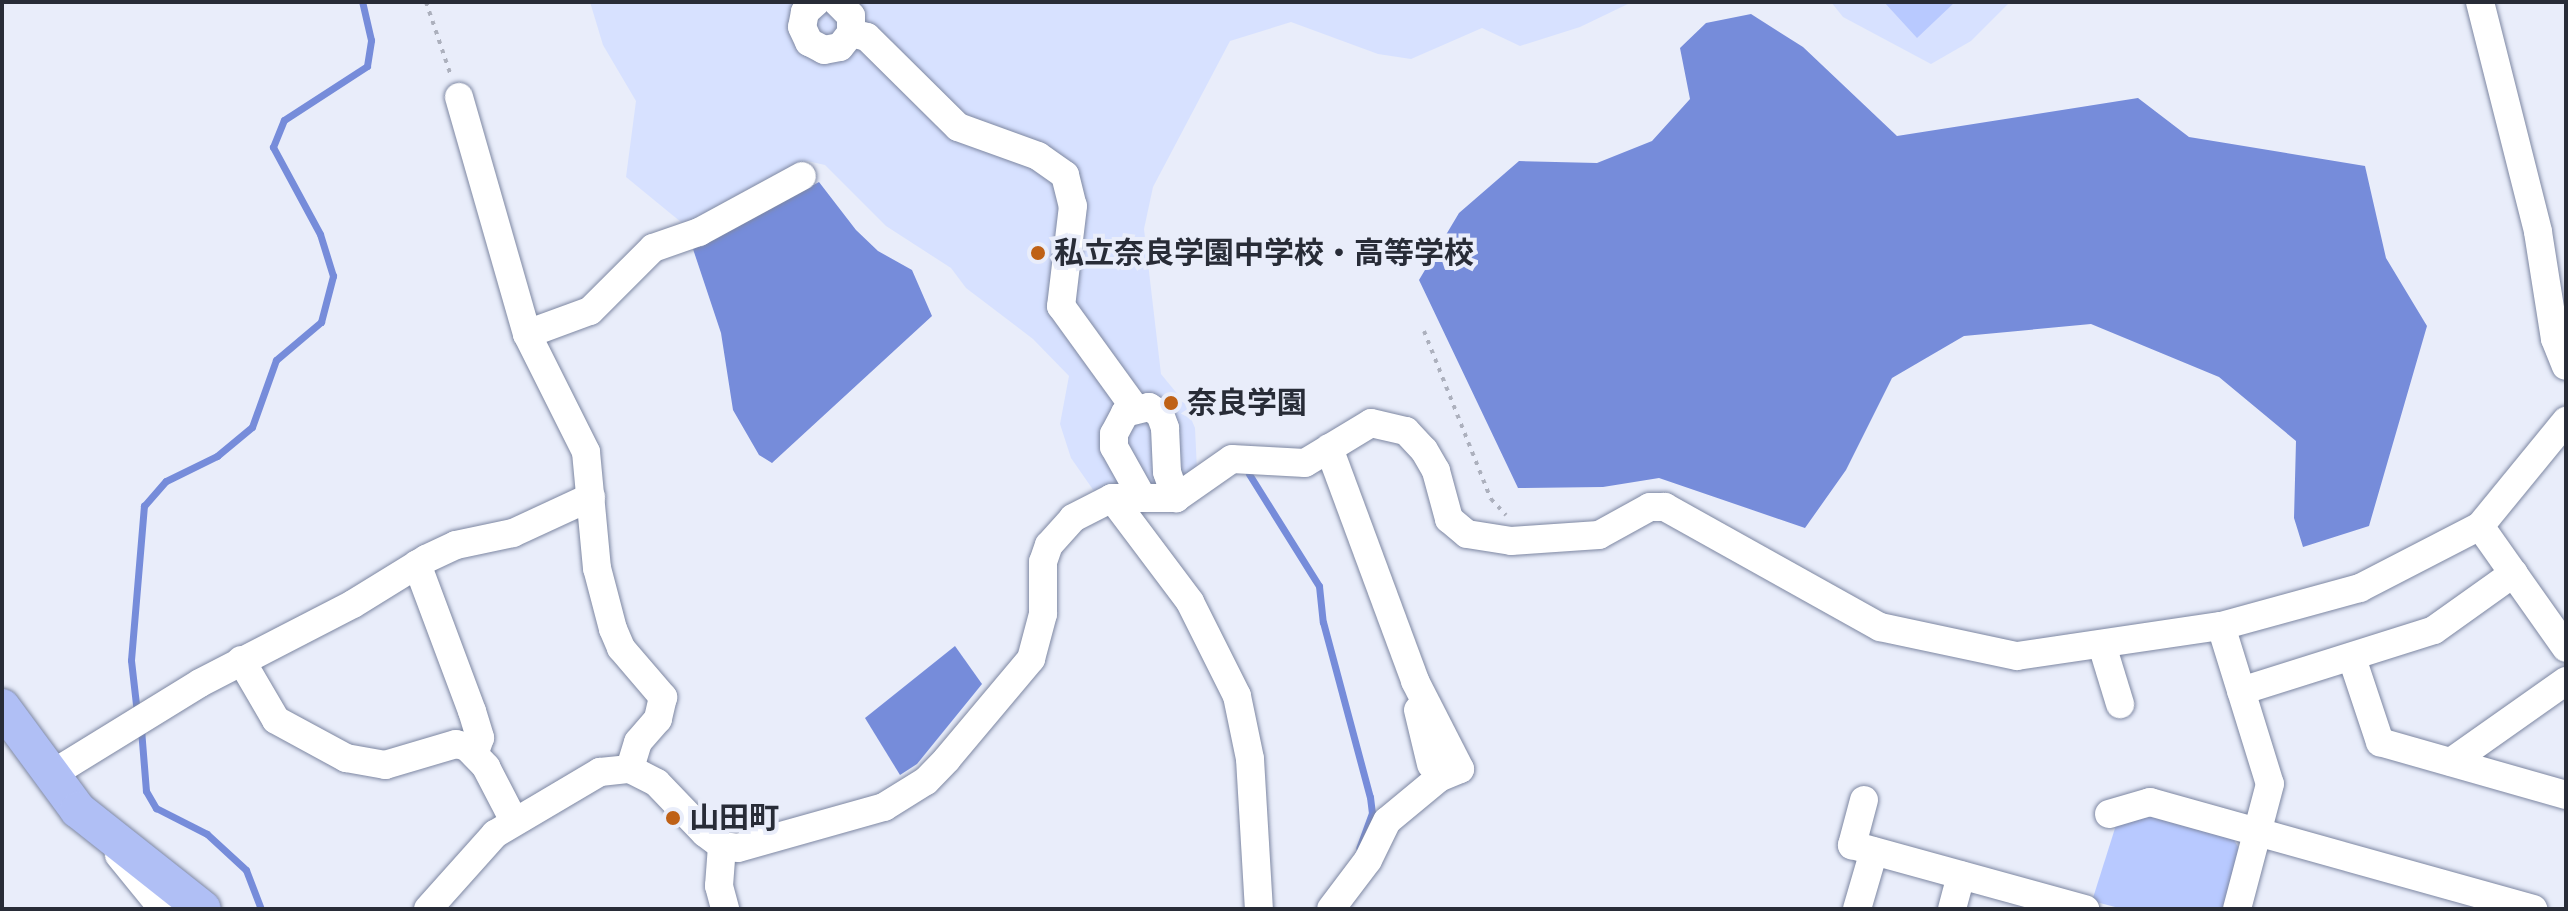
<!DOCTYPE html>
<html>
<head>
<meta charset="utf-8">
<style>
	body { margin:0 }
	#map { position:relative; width:2568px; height:911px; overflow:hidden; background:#e9edfa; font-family:"Space Grotesk","Noto Sans JP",sans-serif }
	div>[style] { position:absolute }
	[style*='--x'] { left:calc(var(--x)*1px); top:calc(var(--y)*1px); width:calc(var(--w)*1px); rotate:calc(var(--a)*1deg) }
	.built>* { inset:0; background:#d7e1ff }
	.green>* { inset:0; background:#b8c9ff }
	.water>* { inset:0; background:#768cda }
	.stream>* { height:7px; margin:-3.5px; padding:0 3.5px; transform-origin:3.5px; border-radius:3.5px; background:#768cda }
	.path>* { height:4px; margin-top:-2px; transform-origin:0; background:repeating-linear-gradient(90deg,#acb0bd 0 4px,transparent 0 10px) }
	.roads { filter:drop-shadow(0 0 2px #7d87a2) drop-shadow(0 0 2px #7d87a2) }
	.minor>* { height:28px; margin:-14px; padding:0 14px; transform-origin:14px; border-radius:14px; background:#fff }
	.major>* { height:36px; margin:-18px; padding:0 18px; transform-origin:18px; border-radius:18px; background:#b0bff5 }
	.dots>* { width:22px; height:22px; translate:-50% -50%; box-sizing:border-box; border:4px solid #e9edfa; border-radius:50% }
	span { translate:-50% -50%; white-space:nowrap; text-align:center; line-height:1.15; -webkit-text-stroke:8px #e9edfa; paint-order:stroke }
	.poi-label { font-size:30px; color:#282c37; font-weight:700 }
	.left { translate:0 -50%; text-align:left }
	.frame { position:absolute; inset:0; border:4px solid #282c37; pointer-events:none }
</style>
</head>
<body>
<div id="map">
	<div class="built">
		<div style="clip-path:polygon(590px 2px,1632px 2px,1580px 27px,1520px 46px,1482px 28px,1411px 59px,1378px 54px,1291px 22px,1230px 41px,1153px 187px,1144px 229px,1161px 374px,1184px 402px,1195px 428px,1197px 470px,1180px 483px,1096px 494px,1071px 458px,1060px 424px,1069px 376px,1033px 339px,966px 288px,951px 268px,886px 226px,825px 165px,807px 161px,687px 227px,626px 177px,636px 101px,603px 45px)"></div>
		<div style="clip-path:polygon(1831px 2px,2010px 2px,1971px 41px,1931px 64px,1843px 17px)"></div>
	</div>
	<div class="green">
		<div style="clip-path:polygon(1884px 2px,1955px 2px,1917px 38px)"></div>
		<div style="clip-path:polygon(2151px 817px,2234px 840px,2241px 852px,2225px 909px,2123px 909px,2092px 901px,2117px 822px)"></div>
	</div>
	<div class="water">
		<div style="clip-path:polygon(1751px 14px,1803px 47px,1897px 136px,2138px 98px,2189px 137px,2365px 166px,2386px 258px,2427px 326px,2369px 526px,2303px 547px,2294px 518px,2296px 441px,2219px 377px,2091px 324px,1964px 336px,1892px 378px,1846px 470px,1805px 528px,1659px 478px,1603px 487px,1518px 488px,1419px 280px,1459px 213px,1519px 161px,1597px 163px,1652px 141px,1690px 99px,1680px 48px,1706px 23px)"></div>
		<div style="clip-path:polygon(819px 182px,856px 230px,878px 251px,912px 270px,932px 316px,772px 463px,759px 455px,733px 410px,721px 333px,693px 249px)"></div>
		<div style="clip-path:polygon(955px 646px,982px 684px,917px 764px,900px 775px,865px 718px)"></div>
	</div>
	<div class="stream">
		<div style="--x:1249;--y:474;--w:132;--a:58"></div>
		<div style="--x:1319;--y:586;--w:36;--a:84"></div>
		<div style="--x:1323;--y:622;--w:181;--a:75"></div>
		<div style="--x:1370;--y:797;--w:16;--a:83"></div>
		<div style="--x:1372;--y:813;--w:37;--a:110"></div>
		<div style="--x:137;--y:713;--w:53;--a:-96.5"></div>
		<div style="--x:131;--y:660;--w:155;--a:-85.2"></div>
		<div style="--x:144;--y:506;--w:33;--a:-49"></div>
		<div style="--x:166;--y:481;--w:57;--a:-26.1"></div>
		<div style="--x:217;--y:456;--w:45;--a:-39.6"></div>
		<div style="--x:252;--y:427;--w:71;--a:-70.3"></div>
		<div style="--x:276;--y:360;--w:59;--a:-40.2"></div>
		<div style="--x:321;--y:322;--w:48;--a:-75.4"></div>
		<div style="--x:333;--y:276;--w:44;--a:-107.2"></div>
		<div style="--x:320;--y:234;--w:99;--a:-118.4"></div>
		<div style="--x:273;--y:147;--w:29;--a:-68"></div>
		<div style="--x:284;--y:120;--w:99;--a:-33"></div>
		<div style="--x:367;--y:66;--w:26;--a:-81"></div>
		<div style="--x:371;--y:40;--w:39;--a:-103"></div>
		<div style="--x:141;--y:729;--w:62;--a:85.4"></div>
		<div style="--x:146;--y:791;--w:20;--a:60"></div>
		<div style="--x:156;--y:808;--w:57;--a:27"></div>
		<div style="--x:207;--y:834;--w:53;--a:42.7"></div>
		<div style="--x:246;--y:870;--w:42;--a:69"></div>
	</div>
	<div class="path">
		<div style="--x:426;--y:2;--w:78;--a:71.3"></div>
		<div style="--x:1424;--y:331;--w:181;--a:68.3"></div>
		<div style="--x:1491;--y:499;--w:22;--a:47"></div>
	</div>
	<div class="roads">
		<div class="minor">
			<div style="--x:816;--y:2;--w:15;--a:138"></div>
			<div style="--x:805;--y:12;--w:15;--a:101"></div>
			<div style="--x:802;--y:27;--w:17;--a:65"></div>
			<div style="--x:809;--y:42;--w:17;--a:28"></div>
			<div style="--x:824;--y:50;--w:16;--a:-11"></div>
			<div style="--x:840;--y:47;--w:18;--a:-52"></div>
			<div style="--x:851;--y:33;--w:17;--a:-90"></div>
			<div style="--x:851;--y:16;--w:20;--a:-135"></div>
			<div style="--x:2480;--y:2;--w:237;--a:75.8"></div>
			<div style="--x:2538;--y:232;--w:108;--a:81"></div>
			<div style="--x:2555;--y:339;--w:29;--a:68"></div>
			<div style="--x:851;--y:33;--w:16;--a:14"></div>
			<div style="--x:867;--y:37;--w:128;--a:44.7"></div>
			<div style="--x:958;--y:127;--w:85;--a:19.9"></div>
			<div style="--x:1038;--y:156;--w:33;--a:35"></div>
			<div style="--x:1065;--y:175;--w:32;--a:76"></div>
			<div style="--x:1073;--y:206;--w:101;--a:96.8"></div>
			<div style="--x:1061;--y:306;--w:125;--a:54.1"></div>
			<div style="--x:459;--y:97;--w:247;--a:74"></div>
			<div style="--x:527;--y:334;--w:132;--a:63.4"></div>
			<div style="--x:586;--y:452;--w:117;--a:84.6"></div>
			<div style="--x:597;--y:568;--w:63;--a:75.3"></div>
			<div style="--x:613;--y:629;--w:21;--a:67"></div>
			<div style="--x:621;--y:648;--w:65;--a:49.4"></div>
			<div style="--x:663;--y:697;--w:23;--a:103"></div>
			<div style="--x:658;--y:719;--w:30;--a:131"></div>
			<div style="--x:638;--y:742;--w:28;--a:107"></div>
			<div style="--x:527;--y:334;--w:67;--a:-20.1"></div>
			<div style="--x:590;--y:311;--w:89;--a:-45"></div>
			<div style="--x:653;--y:248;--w:49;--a:-19.2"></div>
			<div style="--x:699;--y:232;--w:117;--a:-28.5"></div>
			<div style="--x:1329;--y:448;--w:248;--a:69.7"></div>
			<div style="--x:1415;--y:681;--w:99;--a:62.9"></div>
			<div style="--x:1460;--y:769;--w:23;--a:157"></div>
			<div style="--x:1439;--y:778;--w:67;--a:140.4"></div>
			<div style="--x:1387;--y:821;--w:43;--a:116"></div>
			<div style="--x:1368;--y:860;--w:61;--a:127.1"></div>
			<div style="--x:1142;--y:497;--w:57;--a:-119.2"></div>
			<div style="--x:1114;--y:447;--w:13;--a:-90"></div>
			<div style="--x:1114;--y:434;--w:24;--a:-62"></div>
			<div style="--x:1125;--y:413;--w:25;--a:-14"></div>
			<div style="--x:1149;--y:407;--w:13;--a:32"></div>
			<div style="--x:1160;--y:414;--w:15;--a:70"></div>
			<div style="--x:1165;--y:428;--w:44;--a:87.4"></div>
			<div style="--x:1167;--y:472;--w:28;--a:71"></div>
			<div style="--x:1112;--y:498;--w:130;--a:53.1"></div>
			<div style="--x:1190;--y:602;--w:105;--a:63.4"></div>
			<div style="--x:1237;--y:696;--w:64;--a:78.3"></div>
			<div style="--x:1250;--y:759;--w:150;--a:86.6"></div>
			<div style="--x:2480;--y:526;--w:149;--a:54.8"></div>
			<div style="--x:417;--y:564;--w:157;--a:69.5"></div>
			<div style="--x:472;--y:711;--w:28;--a:73"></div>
			<div style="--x:480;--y:738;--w:15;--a:110"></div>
			<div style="--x:2221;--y:626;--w:165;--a:72.8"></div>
			<div style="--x:2270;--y:784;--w:129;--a:104.8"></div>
			<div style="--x:2102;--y:645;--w:62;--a:73"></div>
			<div style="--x:2352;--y:658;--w:89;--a:71.6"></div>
			<div style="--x:2380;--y:742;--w:193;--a:15.9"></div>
			<div style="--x:241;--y:660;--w:69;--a:59.7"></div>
			<div style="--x:276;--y:720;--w:80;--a:28.5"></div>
			<div style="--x:346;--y:758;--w:40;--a:10"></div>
			<div style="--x:385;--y:765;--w:74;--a:-16.5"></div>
			<div style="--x:456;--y:744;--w:11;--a:15"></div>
			<div style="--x:467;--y:747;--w:28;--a:46"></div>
			<div style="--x:486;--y:767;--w:61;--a:62.6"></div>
			<div style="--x:2241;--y:691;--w:202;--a:-17.5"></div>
			<div style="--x:2434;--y:630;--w:98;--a:-35.5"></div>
			<div style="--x:1418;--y:710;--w:56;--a:76.5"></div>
			<div style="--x:2451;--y:762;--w:141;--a:-35.2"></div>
			<div style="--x:49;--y:776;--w:177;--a:-31.6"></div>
			<div style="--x:200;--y:683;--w:172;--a:-27.3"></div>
			<div style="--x:353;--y:604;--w:86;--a:-31.7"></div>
			<div style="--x:426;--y:559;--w:33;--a:-25"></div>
			<div style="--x:456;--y:545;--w:58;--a:-11.9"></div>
			<div style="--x:513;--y:533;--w:86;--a:-24.8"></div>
			<div style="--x:1864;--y:800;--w:47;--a:104.9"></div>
			<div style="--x:1852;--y:845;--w:242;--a:15.4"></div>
			<div style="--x:2109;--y:814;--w:43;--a:-16.3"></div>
			<div style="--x:2150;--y:802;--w:398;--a:15.6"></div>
			<div style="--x:722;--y:846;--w:40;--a:94.3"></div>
			<div style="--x:719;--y:886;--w:24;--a:75"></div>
			<div style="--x:119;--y:855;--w:70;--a:50.8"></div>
			<div style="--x:428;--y:909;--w:101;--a:-48.2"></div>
			<div style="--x:495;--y:834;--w:122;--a:-30.6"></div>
			<div style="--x:600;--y:772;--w:30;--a:-6"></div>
			<div style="--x:630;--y:769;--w:30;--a:27"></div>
			<div style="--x:657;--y:783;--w:69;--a:46.2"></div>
			<div style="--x:705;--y:833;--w:21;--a:37"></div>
			<div style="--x:722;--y:846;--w:16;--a:7"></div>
			<div style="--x:738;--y:848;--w:152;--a:-15.7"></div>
			<div style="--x:884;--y:807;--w:49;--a:-31.8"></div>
			<div style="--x:926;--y:781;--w:30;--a:-46"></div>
			<div style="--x:947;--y:759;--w:131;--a:-50"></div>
			<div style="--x:1031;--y:659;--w:47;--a:-75.1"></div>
			<div style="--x:1043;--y:614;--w:52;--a:-90"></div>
			<div style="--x:1043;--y:562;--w:18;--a:-71"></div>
			<div style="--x:1049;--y:545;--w:36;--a:-48"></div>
			<div style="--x:1073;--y:518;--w:44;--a:-27.1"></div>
			<div style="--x:1112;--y:498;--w:64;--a:0"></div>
			<div style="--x:1176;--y:498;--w:68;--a:-34.9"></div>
			<div style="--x:1232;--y:459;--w:73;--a:3.1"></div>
			<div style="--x:1305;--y:463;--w:77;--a:-31.2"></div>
			<div style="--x:1371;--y:423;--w:36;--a:13"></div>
			<div style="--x:1406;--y:431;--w:26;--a:47"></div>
			<div style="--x:1424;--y:450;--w:24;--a:60"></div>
			<div style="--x:1436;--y:471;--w:50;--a:74.8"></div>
			<div style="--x:1449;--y:519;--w:23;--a:40"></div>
			<div style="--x:1467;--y:534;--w:45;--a:9"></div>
			<div style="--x:1511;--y:541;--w:88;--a:-3.9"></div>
			<div style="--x:1599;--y:535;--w:58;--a:-28.8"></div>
			<div style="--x:1650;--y:507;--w:15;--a:0"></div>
			<div style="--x:1665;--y:507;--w:246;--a:29.2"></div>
			<div style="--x:1880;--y:627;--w:140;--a:12"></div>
			<div style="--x:2017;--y:656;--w:206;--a:-8.4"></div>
			<div style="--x:2221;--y:626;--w:144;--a:-15.3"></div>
			<div style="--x:2360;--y:588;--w:135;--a:-27.3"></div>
			<div style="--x:2480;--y:526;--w:136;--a:-50.7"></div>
			<div style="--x:1857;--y:909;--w:60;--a:-73.7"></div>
			<div style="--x:1952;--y:909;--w:35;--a:-75"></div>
		</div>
		<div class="major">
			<div style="--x:2;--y:707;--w:128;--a:53.6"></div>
			<div style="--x:78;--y:810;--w:159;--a:38.4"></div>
		</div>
	</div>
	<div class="dots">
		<div style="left:1038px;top:253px;background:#bf6116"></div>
		<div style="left:1171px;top:403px;background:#bf6116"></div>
		<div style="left:673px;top:818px;background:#bf6116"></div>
	</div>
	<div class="poi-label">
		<span class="left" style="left:1054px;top:253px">私立奈良学園中学校・高等学校</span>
		<span class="left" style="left:1187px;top:403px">奈良学園</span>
		<span class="left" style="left:689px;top:818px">山田町</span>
	</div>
	<div class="frame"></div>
</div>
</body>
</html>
